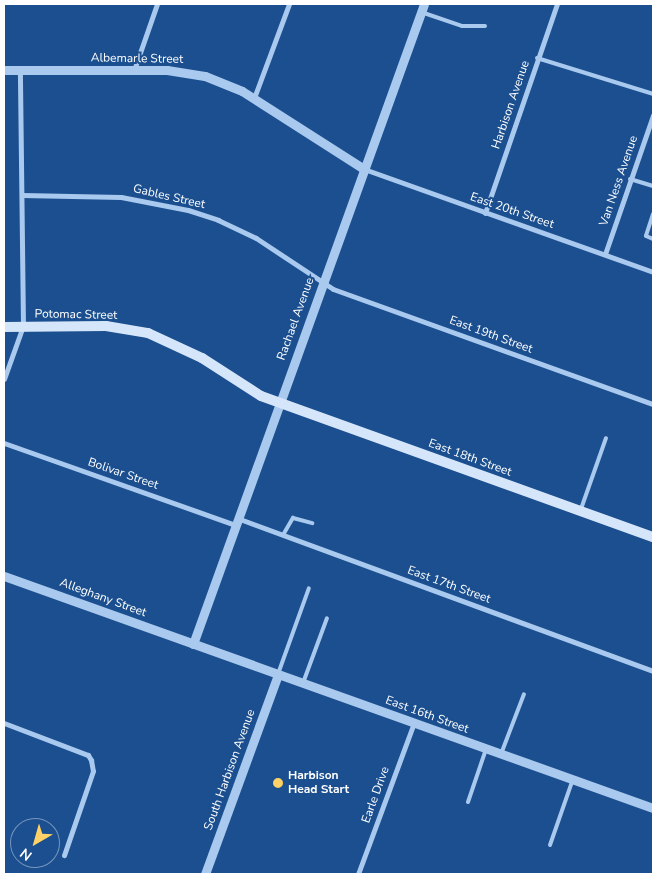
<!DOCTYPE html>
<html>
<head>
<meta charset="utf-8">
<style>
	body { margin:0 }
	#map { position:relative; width:657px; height:878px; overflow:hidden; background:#1b4f8f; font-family:"Nunito Sans",sans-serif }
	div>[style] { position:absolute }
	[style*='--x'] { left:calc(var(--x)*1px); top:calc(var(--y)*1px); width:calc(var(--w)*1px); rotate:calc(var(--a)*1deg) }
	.service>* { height:4px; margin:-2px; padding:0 2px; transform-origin:2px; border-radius:2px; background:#a9c9ee }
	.minor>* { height:5px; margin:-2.5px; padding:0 2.5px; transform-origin:2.5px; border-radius:2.5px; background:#a9c9ee }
	.tertiary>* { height:9px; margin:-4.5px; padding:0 4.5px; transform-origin:4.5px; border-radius:4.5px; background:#a9c9ee }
	.secondary>* { height:10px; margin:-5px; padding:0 5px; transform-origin:5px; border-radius:5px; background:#d6e6fa }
	.dots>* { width:14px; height:14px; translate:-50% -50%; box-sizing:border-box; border:2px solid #1b4f8f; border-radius:50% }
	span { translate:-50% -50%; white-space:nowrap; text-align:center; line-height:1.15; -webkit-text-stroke:4px #1b4f8f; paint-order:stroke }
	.street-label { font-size:12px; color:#fff }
	.poi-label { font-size:12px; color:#fff; font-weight:700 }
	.left { translate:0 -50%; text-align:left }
	.frame { position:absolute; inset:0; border:5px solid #fff; pointer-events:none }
	.north { position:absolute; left:10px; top:818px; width:50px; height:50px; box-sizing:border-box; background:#1b4f8f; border:1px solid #7695bc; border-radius:50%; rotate:218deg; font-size:14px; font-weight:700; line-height:20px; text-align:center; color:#fff }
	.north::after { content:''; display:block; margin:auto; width:18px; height:22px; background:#ffd166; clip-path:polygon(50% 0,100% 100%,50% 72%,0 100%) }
</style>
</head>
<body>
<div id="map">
	<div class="service">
		<div style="--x:421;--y:12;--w:43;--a:18.9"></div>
		<div style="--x:462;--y:26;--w:23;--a:0"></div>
		<div style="--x:537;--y:58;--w:121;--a:17.2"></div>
		<div style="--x:630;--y:179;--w:24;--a:17"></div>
		<div style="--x:653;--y:214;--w:23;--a:108"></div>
		<div style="--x:646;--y:236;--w:8;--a:23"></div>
		<div style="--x:581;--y:509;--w:75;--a:-70.6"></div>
		<div style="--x:283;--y:535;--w:20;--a:-60"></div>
		<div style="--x:293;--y:518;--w:20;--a:15"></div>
		<div style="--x:278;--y:674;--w:91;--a:-70.2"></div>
		<div style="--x:303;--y:683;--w:69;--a:-69.7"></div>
		<div style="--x:501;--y:754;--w:64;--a:-69"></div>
		<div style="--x:468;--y:802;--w:56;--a:-71.2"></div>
		<div style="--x:550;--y:845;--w:70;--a:-70.8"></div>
	</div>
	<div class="minor">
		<div style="--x:134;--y:70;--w:70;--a:-70.8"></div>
		<div style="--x:254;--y:98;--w:100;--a:-69.6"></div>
		<div style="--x:364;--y:169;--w:307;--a:19.6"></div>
		<div style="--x:22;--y:195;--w:99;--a:1.2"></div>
		<div style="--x:121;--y:197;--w:68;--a:11"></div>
		<div style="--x:188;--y:210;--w:32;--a:18"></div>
		<div style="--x:218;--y:220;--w:42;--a:25.3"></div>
		<div style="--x:256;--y:238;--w:92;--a:33.5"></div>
		<div style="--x:333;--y:289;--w:340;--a:19.8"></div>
		<div style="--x:485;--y:213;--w:221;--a:-71"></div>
		<div style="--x:605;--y:254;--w:147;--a:-70.9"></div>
		<div style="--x:4;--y:379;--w:56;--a:-70.3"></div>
		<div style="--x:23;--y:326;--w:256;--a:-90.7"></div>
		<div style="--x:4;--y:443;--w:245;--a:19.5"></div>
		<div style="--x:237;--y:518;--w:443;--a:20.2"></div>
		<div style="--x:4;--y:723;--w:90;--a:20.9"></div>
		<div style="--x:88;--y:755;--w:6;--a:59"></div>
		<div style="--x:91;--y:760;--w:11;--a:80"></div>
		<div style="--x:93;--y:771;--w:89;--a:109"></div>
		<div style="--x:358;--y:874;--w:161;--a:-69.7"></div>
	</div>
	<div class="tertiary">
		<div style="--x:4;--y:70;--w:163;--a:0"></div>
		<div style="--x:167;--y:70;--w:38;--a:9"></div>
		<div style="--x:205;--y:76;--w:40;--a:22"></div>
		<div style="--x:242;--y:91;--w:145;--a:32.6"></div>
		<div style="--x:4;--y:576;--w:689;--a:19.67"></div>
		<div style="--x:193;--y:644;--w:680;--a:-70.15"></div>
		<div style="--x:205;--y:874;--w:213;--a:-69.9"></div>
	</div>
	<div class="secondary">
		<div style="--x:4;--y:327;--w:102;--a:-0.6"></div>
		<div style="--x:106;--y:326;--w:43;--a:9.5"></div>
		<div style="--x:148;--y:333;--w:60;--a:24.8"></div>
		<div style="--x:202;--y:358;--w:70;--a:32.8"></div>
		<div style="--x:261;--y:396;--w:417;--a:19.8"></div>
	</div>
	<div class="dots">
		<div style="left:278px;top:783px;background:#ffd166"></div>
	</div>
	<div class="street-label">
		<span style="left:137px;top:59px;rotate:1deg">Albemarle Street</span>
		<span style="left:511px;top:105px;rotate:-71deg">Harbison Avenue</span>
		<span style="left:619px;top:181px;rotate:-71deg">Van Ness Avenue</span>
		<span style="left:169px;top:197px;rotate:13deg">Gables Street</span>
		<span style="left:512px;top:211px;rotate:19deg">East 20th Street</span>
		<span style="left:76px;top:315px;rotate:1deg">Potomac Street</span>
		<span style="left:296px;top:319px;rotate:-70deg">Rachael Avenue</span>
		<span style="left:491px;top:335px;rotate:20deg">East 19th Street</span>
		<span style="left:470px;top:458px;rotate:20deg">East 18th Street</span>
		<span style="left:123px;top:474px;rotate:19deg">Bolivar Street</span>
		<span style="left:449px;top:585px;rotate:20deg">East 17th Street</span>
		<span style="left:103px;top:598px;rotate:20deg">Alleghany Street</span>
		<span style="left:427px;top:715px;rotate:20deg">East 16th Street</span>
		<span style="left:230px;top:770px;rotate:-70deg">South Harbison Avenue</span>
		<span style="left:376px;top:795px;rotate:-70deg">Earle Drive</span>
	</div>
	<div class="poi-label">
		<span class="left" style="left:288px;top:783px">Harbison<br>Head Start</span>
	</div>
	<div class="frame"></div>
	<div class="north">N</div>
</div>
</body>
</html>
